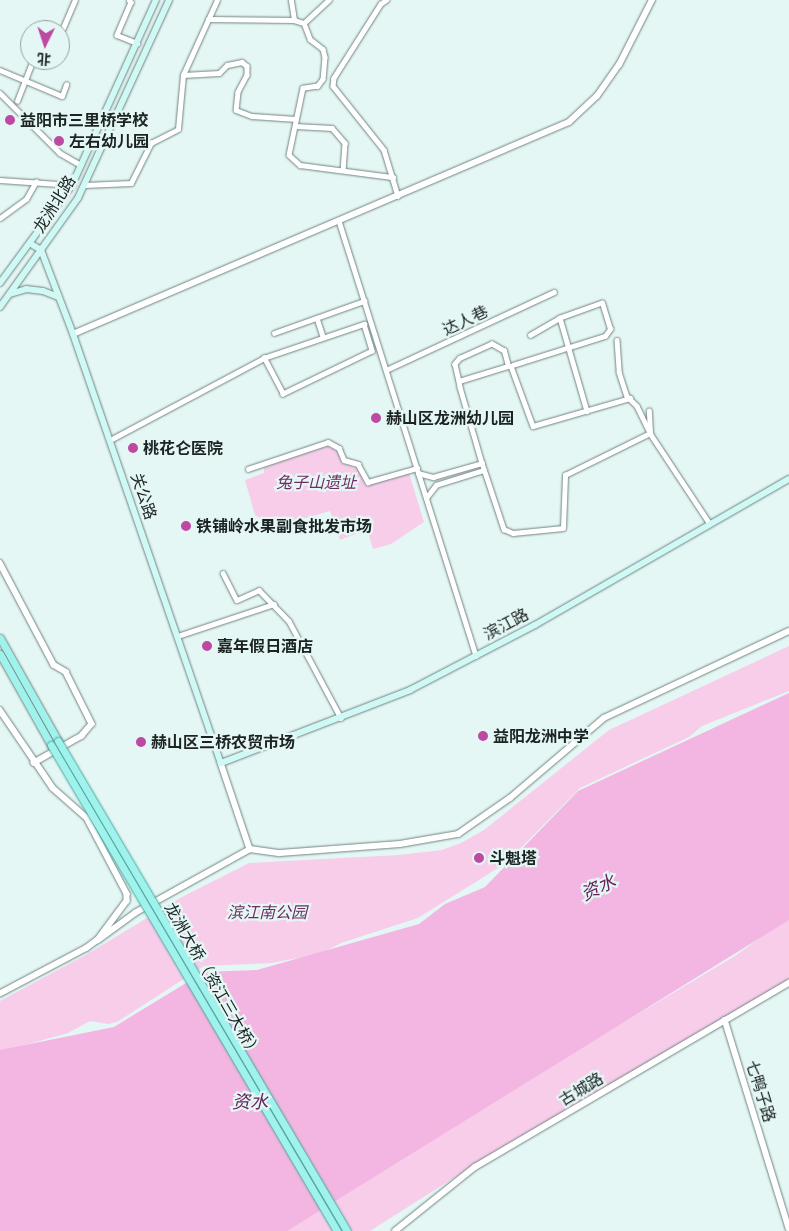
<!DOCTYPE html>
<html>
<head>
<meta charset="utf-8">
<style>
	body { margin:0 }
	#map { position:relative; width:789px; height:1231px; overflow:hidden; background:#e4f7f5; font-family:"PT Serif","Noto Sans SC",serif }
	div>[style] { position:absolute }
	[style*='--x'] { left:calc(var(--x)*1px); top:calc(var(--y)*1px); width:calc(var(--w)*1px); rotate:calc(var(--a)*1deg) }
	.green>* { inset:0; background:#f8cdea }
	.water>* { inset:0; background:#f3b5e1 }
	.roads { filter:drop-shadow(0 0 1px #728381) drop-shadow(0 0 1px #728381) }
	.minor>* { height:4.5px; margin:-2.25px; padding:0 2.25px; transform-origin:2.25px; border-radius:2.25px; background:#fff }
	.tertiary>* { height:5.5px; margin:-2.75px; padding:0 2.75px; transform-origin:2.75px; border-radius:2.75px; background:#fff }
	.secondary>* { height:6px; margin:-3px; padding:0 3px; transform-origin:3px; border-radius:3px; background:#cff9f5 }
	.primary>* { height:7px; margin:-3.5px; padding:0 3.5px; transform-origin:3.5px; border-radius:3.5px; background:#a0f2ec }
	.bridges { filter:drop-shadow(0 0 1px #48a49d) drop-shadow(0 0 1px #48a49d) }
	.primary-bridge>* { height:7px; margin:-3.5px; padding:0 3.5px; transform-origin:3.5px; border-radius:3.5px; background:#a0f2ec }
	.dots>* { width:14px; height:14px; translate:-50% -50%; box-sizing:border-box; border:2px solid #e4f7f5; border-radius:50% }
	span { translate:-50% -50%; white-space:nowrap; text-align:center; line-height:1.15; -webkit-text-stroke:4.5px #e4f7f5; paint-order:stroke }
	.poi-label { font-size:16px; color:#1c2322; font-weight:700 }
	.left { translate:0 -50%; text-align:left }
	.street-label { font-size:16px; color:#1c2322 }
	.park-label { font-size:16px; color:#722b62; font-style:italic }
	.water-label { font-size:18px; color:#672158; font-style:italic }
	.north { position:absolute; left:20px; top:20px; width:50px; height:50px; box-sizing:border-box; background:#e4f7f5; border:1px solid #94a2a1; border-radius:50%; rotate:184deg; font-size:14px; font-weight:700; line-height:20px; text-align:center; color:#1c2322 }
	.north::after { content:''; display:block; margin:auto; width:18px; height:22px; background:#bd49a3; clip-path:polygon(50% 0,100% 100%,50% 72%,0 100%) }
</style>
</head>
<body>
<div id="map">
	<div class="green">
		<div style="clip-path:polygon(328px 446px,338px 452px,342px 463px,360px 470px,365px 485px,409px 473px,424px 522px,391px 544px,373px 549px,369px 535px,358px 533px,340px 540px,330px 511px,275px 527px,255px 515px,245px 480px,264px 473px,264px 467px)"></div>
		<div style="clip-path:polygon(789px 646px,789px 691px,702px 726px,689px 737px,580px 788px,506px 863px,418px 918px,341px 943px,320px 954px,271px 963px,204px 966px,117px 1022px,108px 1024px,90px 1021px,68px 1033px,0 1052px,0 1001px,84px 956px,182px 897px,249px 863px,399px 855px,442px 850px,461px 843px,484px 830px,609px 730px)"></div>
		<div style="clip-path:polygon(789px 917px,789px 981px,507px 1144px,370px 1231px,274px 1231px,735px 956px)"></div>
	</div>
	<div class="water">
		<div style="clip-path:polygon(789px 693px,789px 920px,287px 1231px,0 1231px,0 1050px,114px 1027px,204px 972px,257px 970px,419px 924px,445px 904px,485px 887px,578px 791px)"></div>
	</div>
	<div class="roads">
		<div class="minor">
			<div style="--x:129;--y:0;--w:3;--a:45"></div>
			<div style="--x:131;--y:2;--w:36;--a:113"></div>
			<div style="--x:117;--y:35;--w:22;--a:22"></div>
			<div style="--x:387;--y:0;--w:7;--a:146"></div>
			<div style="--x:381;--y:4;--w:88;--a:122.4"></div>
			<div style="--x:334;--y:78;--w:8;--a:97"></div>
			<div style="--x:333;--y:86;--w:82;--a:51.4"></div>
			<div style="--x:384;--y:150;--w:48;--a:73.1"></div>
			<div style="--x:208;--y:19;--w:86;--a:0.7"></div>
			<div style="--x:294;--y:20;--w:20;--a:-99"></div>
			<div style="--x:294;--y:20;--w:10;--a:17"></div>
			<div style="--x:304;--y:23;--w:17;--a:69"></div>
			<div style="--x:310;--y:39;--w:16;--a:38"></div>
			<div style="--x:323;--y:49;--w:8;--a:76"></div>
			<div style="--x:325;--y:57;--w:22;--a:95"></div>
			<div style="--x:323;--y:79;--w:9;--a:126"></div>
			<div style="--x:318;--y:86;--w:15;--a:172"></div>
			<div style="--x:303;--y:88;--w:68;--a:101.8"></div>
			<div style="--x:289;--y:155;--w:15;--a:42"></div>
			<div style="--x:300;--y:165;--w:94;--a:7.4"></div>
			<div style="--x:304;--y:23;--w:34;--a:-43"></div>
			<div style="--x:60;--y:35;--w:38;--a:-67"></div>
			<div style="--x:0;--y:70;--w:67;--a:22.8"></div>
			<div style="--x:62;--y:96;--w:12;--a:-70"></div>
			<div style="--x:183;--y:75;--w:36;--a:-3"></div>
			<div style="--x:219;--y:73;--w:11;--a:-45"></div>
			<div style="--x:227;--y:65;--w:15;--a:-11"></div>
			<div style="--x:242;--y:62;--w:6;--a:39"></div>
			<div style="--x:247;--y:66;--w:9;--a:90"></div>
			<div style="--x:247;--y:75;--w:19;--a:118"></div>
			<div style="--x:238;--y:92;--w:18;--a:96"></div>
			<div style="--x:236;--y:110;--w:17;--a:21"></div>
			<div style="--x:252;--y:116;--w:44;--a:3.9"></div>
			<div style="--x:0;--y:93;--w:85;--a:45"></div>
			<div style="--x:60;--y:153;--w:24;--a:30"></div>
			<div style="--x:17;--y:101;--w:44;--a:-68.7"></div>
			<div style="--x:295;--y:126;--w:37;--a:3"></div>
			<div style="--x:332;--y:128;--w:20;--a:49"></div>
			<div style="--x:345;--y:143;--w:27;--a:94"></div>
			<div style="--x:0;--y:180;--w:72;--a:4"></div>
			<div style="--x:84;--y:185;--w:47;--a:-2.4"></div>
			<div style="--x:131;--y:183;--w:45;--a:-63.4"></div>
			<div style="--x:151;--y:143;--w:30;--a:-27"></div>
			<div style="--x:178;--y:129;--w:54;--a:-84.7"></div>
			<div style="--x:183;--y:75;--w:82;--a:-65.6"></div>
			<div style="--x:0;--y:218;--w:32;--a:-36"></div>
			<div style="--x:26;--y:199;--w:20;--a:-60"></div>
			<div style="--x:339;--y:221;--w:456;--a:72.5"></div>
			<div style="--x:317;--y:318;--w:19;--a:72"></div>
			<div style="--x:364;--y:324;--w:28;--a:73"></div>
			<div style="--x:372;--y:351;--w:99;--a:154.2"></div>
			<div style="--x:283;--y:394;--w:41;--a:-117.8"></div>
			<div style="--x:264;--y:358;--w:106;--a:-18.8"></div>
			<div style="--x:274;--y:333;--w:96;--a:-19.6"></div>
			<div style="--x:530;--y:335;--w:34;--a:-30"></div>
			<div style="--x:560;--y:318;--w:97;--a:73.8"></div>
			<div style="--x:617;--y:340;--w:32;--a:86"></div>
			<div style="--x:619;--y:372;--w:25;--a:72"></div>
			<div style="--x:627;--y:396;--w:14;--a:45"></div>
			<div style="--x:637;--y:406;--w:30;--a:64"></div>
			<div style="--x:650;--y:433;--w:109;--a:56.6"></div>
			<div style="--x:513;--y:365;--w:96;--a:-17.5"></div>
			<div style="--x:605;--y:336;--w:9;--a:-54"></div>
			<div style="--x:610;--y:329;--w:27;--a:-107"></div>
			<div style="--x:602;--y:303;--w:45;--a:160.3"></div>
			<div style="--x:511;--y:366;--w:64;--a:69.9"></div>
			<div style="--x:533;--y:426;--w:101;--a:-16.1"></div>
			<div style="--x:386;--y:370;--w:185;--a:-24.9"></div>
			<div style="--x:459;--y:381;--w:51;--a:-17"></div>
			<div style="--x:508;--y:366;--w:16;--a:-105"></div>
			<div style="--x:504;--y:351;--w:14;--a:-150"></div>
			<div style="--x:492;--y:344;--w:35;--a:156"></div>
			<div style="--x:460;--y:358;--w:8;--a:130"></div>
			<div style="--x:455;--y:364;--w:17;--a:77"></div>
			<div style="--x:459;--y:381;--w:6;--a:81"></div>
			<div style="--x:460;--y:387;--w:79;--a:73.9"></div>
			<div style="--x:482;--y:463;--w:70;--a:71.6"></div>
			<div style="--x:504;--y:529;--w:10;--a:24"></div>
			<div style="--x:513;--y:533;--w:50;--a:-5.7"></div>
			<div style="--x:563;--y:528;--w:53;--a:-87.8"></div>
			<div style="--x:565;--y:475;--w:95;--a:-26.3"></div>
			<div style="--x:650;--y:433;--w:22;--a:-93"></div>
			<div style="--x:110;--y:440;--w:174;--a:-28"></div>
			<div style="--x:248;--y:469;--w:84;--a:-18.6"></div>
			<div style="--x:328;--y:442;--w:13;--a:29"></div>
			<div style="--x:339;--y:448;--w:13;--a:67"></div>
			<div style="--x:344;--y:460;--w:15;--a:16"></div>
			<div style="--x:358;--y:464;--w:21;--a:61"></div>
			<div style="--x:368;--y:482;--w:51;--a:-15.9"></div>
			<div style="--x:418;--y:473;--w:16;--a:15"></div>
			<div style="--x:433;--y:477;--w:51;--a:-15.9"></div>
			<div style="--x:426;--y:498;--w:16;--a:-52"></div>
			<div style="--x:436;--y:485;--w:50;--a:-17.4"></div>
			<div style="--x:223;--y:573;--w:30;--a:63"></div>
			<div style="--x:237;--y:600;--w:24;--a:-24"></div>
			<div style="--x:259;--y:590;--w:43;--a:45.9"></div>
			<div style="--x:289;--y:621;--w:110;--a:61.8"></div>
			<div style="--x:178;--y:636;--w:101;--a:-18.4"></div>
		</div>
		<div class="tertiary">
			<div style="--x:73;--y:334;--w:539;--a:-23.14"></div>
			<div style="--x:569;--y:122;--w:38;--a:-43"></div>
			<div style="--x:597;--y:96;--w:38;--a:-55"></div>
			<div style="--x:619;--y:65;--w:73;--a:-63.1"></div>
			<div style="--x:0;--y:563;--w:115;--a:62.1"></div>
			<div style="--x:54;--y:665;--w:14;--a:30"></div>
			<div style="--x:66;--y:672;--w:58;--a:63.4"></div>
			<div style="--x:92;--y:724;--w:16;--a:130"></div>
			<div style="--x:82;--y:736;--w:55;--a:150.6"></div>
			<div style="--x:0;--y:710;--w:94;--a:55.8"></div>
			<div style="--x:53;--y:788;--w:45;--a:41.4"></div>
			<div style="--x:87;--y:818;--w:86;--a:62.2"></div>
			<div style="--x:127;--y:894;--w:7;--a:90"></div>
			<div style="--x:127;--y:901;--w:49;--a:126.6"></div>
			<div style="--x:98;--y:940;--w:14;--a:144"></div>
			<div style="--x:87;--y:948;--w:98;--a:152.1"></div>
			<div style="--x:221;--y:763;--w:91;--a:71.4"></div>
			<div style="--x:98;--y:940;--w:46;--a:-36.1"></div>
			<div style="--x:135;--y:913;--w:132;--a:-29.1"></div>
			<div style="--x:250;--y:849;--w:30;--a:8"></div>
			<div style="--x:280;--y:853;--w:120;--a:-4.3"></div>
			<div style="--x:400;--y:844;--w:59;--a:-9.8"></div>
			<div style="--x:458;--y:834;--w:63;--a:-34.7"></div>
			<div style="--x:510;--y:798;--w:123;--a:-40.4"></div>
			<div style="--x:604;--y:718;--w:204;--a:-25.2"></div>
			<div style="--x:725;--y:1020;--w:218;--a:72.9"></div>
			<div style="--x:395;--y:1231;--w:102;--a:-38.7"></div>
			<div style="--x:475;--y:1167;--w:364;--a:-30.4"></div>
		</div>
		<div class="secondary">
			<div style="--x:31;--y:244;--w:12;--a:31"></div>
			<div style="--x:41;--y:250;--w:90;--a:69.1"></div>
			<div style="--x:73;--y:334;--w:454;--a:71"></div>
			<div style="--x:221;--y:763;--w:203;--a:-21.1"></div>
			<div style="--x:410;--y:690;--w:141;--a:-27.5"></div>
			<div style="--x:535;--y:625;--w:293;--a:-29.9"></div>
			<div style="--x:0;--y:283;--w:122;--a:-53.7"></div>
			<div style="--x:72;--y:185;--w:203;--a:-65.6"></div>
			<div style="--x:10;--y:294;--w:17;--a:-17"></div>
			<div style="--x:26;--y:289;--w:17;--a:7"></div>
			<div style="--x:43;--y:291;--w:17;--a:21"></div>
			<div style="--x:0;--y:307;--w:134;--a:-54.4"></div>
			<div style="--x:78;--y:198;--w:218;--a:-65.3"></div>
		</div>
		<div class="primary">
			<div style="--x:0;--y:638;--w:118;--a:60.6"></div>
			<div style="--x:0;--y:654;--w:104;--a:60.7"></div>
		</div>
	</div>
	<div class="bridges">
		<div class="primary-bridge">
			<div style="--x:58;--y:741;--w:569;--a:59.47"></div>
			<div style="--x:51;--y:745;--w:564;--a:59.52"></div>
		</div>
	</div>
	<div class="dots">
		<div style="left:10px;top:120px;background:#bd49a3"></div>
		<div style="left:59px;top:141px;background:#bd49a3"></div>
		<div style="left:376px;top:418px;background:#bd49a3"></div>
		<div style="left:133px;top:448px;background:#bd49a3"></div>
		<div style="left:186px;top:526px;background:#bd49a3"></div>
		<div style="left:207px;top:646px;background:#bd49a3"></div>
		<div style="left:483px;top:736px;background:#bd49a3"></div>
		<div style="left:141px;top:742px;background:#bd49a3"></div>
		<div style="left:479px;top:858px;background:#bd49a3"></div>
	</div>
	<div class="poi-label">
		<span class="left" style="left:20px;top:120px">益阳市三里桥学校</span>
		<span class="left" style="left:69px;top:141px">左右幼儿园</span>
		<span class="left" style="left:386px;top:418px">赫山区龙洲幼儿园</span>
		<span class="left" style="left:143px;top:448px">桃花仑医院</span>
		<span class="left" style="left:196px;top:526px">铁铺岭水果副食批发市场</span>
		<span class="left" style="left:217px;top:646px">嘉年假日酒店</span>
		<span class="left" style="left:493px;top:736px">益阳龙洲中学</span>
		<span class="left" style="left:151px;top:742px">赫山区三桥农贸市场</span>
		<span class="left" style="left:489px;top:858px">斗魁塔</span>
	</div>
	<div class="street-label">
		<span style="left:54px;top:204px;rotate:-58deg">龙洲北路</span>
		<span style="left:465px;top:320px;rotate:-25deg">达人巷</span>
		<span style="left:144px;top:496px;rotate:71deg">关公路</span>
		<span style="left:506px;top:624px;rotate:-28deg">滨江路</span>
		<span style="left:213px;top:980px;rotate:60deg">龙洲大桥（资江三大桥）</span>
		<span style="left:581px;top:1089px;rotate:-31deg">古城路</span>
		<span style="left:761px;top:1091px;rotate:73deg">七鸭子路</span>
	</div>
	<div class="park-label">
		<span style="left:316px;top:482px">兔子山遗址</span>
		<span style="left:267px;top:912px">滨江南公园</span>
	</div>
	<div class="water-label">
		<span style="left:598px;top:887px;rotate:-25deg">资水</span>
		<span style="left:250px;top:1101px">资水</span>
	</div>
	<div class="north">北</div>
</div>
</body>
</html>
